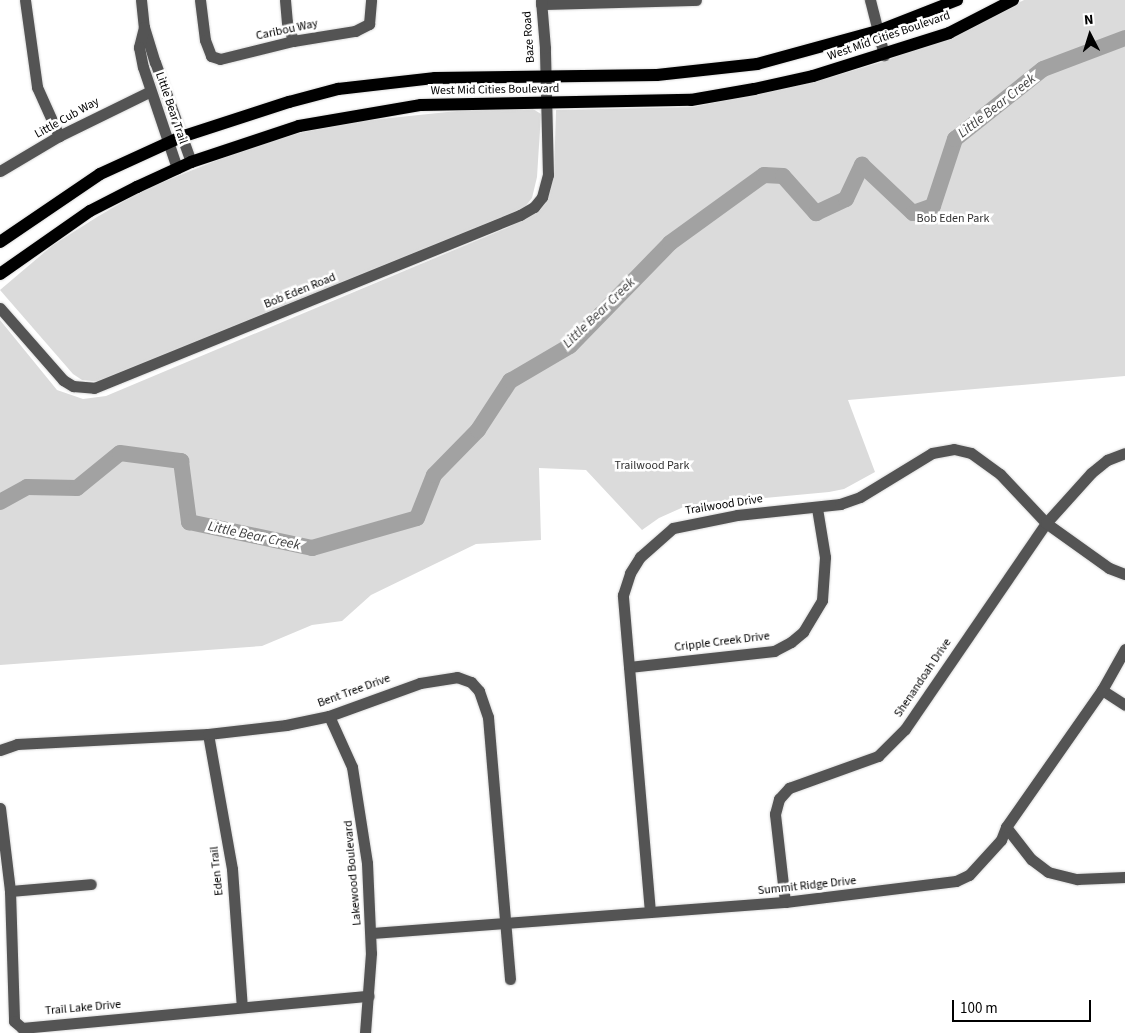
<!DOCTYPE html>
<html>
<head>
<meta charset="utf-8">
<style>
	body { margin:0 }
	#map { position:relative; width:1125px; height:1033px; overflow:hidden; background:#fff; font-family:"Source Sans 3",sans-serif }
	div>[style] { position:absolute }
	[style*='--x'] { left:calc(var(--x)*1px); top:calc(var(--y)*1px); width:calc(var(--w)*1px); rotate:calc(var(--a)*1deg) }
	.green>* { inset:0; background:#dbdbdb }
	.river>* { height:16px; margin:-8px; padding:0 8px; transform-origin:8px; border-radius:8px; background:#a2a2a2 }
	.roads { filter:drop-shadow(0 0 1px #dbdbdb) drop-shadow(0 0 1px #dbdbdb) }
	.minor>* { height:11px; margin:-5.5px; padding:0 5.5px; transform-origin:5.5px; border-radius:5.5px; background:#545454 }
	.major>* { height:12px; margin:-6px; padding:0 6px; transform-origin:6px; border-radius:6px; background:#000 }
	span { translate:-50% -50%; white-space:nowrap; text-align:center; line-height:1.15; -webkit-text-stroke:5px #fff; paint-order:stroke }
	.street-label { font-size:12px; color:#000 }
	.park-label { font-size:12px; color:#323232 }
	.water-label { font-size:14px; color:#434343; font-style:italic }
	.north { position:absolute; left:1065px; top:10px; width:50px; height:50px; -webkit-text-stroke:4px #fff; paint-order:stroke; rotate:355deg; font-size:14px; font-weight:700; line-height:20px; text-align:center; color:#000 }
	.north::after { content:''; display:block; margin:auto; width:18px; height:22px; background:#000; clip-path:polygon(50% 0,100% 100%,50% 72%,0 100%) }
	.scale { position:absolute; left:952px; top:1000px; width:139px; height:22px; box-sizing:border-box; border:2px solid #000; border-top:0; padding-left:6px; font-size:15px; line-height:18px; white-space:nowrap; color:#000; -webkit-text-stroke:4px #fff; paint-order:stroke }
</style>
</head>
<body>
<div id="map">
	<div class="green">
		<div style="clip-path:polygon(1024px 0,1125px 0,1125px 376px,848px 400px,875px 472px,844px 489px,829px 492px,688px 505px,659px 518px,642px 530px,586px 470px,539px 468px,541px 540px,476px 544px,371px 595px,342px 621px,312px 625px,262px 646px,0 665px,0 320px,57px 390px,83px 399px,106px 396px,509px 227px,540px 208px,548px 197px,554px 175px,556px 110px,693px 107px,814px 82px,885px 61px,957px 33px)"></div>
		<div style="clip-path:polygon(533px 109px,541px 114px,537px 177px,532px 198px,524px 208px,102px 382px,82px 380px,73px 374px,0 290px,53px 245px,97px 217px,143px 190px,245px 149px,299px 133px,361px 121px,467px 110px)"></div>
	</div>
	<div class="river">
		<div style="--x:0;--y:502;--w:31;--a:-29"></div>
		<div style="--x:27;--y:487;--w:50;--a:1.1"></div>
		<div style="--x:77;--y:488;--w:55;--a:-39.1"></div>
		<div style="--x:120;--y:453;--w:62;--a:7.5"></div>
		<div style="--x:181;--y:461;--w:62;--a:82.5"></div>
		<div style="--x:189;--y:522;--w:126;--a:11.9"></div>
		<div style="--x:312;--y:548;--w:109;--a:-15.9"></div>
		<div style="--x:417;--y:518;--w:46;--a:-68.4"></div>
		<div style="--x:434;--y:475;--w:63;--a:-45.6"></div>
		<div style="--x:478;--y:430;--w:59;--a:-56.9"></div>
		<div style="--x:510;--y:381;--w:69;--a:-30.3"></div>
		<div style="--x:570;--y:346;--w:144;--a:-45.8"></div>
		<div style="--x:670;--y:243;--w:116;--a:-35.9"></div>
		<div style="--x:764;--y:175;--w:19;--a:3"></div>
		<div style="--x:783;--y:176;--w:50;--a:48.3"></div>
		<div style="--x:816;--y:213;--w:33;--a:-25"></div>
		<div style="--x:846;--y:199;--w:38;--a:-65"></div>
		<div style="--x:862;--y:165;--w:70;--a:43.3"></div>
		<div style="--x:913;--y:213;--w:21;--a:-19"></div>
		<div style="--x:933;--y:206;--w:71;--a:-71.8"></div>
		<div style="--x:955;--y:139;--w:112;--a:-38.5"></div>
		<div style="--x:1043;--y:69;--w:88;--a:-20.7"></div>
	</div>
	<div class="roads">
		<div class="minor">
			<div style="--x:25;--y:0;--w:88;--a:82.1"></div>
			<div style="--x:37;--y:87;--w:54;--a:65.8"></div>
			<div style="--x:141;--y:0;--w:27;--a:84"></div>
			<div style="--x:144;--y:27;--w:37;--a:73"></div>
			<div style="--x:155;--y:62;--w:106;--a:70.2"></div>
			<div style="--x:200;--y:0;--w:40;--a:82.9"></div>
			<div style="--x:205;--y:40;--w:17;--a:69"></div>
			<div style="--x:211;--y:56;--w:9;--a:18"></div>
			<div style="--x:220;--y:59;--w:75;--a:-13.9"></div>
			<div style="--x:293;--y:41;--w:63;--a:-9.2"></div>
			<div style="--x:355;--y:31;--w:16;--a:-27"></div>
			<div style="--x:369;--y:24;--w:24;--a:-85"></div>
			<div style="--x:285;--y:0;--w:22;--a:85"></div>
			<div style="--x:287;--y:22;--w:20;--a:72"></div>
			<div style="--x:870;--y:0;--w:57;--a:75.7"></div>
			<div style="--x:541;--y:4;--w:155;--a:-1.5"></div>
			<div style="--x:144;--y:27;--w:21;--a:104"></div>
			<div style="--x:139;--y:47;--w:20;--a:79"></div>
			<div style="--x:143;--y:67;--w:107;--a:71.4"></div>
			<div style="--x:0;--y:171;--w:69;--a:-30.7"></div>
			<div style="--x:59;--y:136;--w:100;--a:-26.1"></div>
			<div style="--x:0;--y:308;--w:96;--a:48.8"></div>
			<div style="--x:63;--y:380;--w:12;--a:31"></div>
			<div style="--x:73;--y:386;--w:21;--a:5"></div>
			<div style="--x:94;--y:388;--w:460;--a:-22.1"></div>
			<div style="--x:520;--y:215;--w:16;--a:-30"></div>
			<div style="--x:534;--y:207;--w:13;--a:-51"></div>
			<div style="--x:542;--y:197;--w:23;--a:-75"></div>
			<div style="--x:548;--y:175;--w:127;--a:-91.4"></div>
			<div style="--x:545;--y:48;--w:48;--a:-94.8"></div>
			<div style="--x:629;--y:667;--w:146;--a:-6.3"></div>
			<div style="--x:774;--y:651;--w:19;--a:-28"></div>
			<div style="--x:791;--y:642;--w:16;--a:-40"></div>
			<div style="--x:803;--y:632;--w:37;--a:-59"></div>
			<div style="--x:822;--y:600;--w:43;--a:-86"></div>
			<div style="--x:825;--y:557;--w:50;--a:-99.3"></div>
			<div style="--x:1102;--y:690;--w:27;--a:33"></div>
			<div style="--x:329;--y:716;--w:56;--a:65.7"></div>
			<div style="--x:352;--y:767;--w:97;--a:81.1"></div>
			<div style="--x:367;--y:863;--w:90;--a:87.5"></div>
			<div style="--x:371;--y:953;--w:80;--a:94.3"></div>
			<div style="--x:208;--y:734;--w:137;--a:79.9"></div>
			<div style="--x:232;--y:869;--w:138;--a:85.9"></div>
			<div style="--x:0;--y:750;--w:18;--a:-19"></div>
			<div style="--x:17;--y:744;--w:191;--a:-3"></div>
			<div style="--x:208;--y:734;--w:79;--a:-6.6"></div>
			<div style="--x:286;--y:725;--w:44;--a:-11.8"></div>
			<div style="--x:329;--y:716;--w:97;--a:-19.9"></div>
			<div style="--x:420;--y:683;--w:37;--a:-9"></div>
			<div style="--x:457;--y:677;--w:15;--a:20"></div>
			<div style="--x:471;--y:682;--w:12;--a:48"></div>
			<div style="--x:479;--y:691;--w:28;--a:71"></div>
			<div style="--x:488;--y:717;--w:263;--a:85.2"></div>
			<div style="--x:0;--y:808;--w:84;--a:83.1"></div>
			<div style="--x:10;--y:891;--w:130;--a:88.2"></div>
			<div style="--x:14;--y:1021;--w:11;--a:41"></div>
			<div style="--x:22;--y:1028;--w:348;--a:-5.3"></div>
			<div style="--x:1006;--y:827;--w:41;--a:52"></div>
			<div style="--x:1031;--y:859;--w:21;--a:37"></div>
			<div style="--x:1048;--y:872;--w:30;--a:14"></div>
			<div style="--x:1077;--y:879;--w:48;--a:-2.4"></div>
			<div style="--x:10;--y:891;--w:81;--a:-4.9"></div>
			<div style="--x:785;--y:902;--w:89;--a:-96.5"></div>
			<div style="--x:775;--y:814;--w:16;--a:-75"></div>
			<div style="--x:779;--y:799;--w:15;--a:-48"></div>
			<div style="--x:789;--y:788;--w:95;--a:-19.8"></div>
			<div style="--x:878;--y:756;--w:38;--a:-45"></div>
			<div style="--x:905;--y:729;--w:250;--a:-55.6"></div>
			<div style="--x:1046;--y:523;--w:67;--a:-48"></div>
			<div style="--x:1091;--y:473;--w:21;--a:-39"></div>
			<div style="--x:1107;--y:460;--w:19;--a:-21"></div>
			<div style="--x:650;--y:912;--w:318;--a:-94.9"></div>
			<div style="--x:623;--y:595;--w:23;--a:-72"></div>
			<div style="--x:630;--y:573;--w:19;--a:-58"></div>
			<div style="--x:640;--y:557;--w:44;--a:-41.3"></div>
			<div style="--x:673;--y:528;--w:65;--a:-11.5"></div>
			<div style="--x:737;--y:515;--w:104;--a:-6.1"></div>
			<div style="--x:840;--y:504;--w:21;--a:-19"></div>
			<div style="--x:860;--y:497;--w:84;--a:-31.4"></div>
			<div style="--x:932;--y:453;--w:22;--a:-10"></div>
			<div style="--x:954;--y:449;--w:17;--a:13"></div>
			<div style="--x:971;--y:453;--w:36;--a:36"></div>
			<div style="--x:1000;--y:474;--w:67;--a:46.8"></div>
			<div style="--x:1046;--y:523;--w:77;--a:35.5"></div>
			<div style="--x:1109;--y:568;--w:17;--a:21"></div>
			<div style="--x:371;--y:933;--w:415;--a:-4.3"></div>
			<div style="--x:785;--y:902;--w:172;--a:-7"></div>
			<div style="--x:956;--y:881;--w:14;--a:-25"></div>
			<div style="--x:969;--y:875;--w:47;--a:-47.6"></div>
			<div style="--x:1001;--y:840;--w:14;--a:-69"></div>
			<div style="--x:1006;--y:827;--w:167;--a:-55"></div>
			<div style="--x:1102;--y:690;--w:47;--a:-60.7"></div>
		</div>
		<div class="major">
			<div style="--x:0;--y:242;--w:121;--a:-34.2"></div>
			<div style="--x:100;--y:174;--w:89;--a:-24.6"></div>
			<div style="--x:181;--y:137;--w:114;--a:-18"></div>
			<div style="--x:289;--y:102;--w:51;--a:-14.9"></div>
			<div style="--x:338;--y:89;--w:98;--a:-6.5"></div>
			<div style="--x:435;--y:78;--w:222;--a:-0.8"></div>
			<div style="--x:657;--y:75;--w:101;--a:-6.3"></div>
			<div style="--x:757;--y:64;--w:125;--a:-15.3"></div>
			<div style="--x:878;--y:31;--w:85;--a:-21.4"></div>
			<div style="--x:0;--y:274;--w:110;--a:-35"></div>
			<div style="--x:90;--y:211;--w:53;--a:-27.1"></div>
			<div style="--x:137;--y:187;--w:60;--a:-24.8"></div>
			<div style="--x:191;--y:162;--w:114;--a:-18.4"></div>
			<div style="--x:299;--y:126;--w:124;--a:-9.8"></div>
			<div style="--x:421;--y:105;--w:270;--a:-1.1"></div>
			<div style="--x:691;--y:100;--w:64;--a:-9.9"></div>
			<div style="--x:754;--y:89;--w:60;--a:-12.4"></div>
			<div style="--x:813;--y:76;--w:143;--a:-17.5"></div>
			<div style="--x:949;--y:33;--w:72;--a:-27.3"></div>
		</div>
	</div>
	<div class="street-label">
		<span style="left:287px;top:30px;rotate:-12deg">Caribou Way</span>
		<span style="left:889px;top:36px;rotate:-19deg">West Mid Cities Boulevard</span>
		<span style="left:529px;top:37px;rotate:-94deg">Baze Road</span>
		<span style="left:495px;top:90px;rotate:-1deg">West Mid Cities Boulevard</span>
		<span style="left:171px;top:108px;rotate:71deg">Little Bear Trail</span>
		<span style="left:67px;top:118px;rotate:-29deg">Little Cub Way</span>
		<span style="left:300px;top:291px;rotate:-22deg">Bob Eden Road</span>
		<span style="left:724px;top:505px;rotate:-9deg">Trailwood Drive</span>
		<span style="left:722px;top:642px;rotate:-7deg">Cripple Creek Drive</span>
		<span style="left:923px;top:678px;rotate:-56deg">Shenandoah Drive</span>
		<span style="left:354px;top:691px;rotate:-20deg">Bent Tree Drive</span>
		<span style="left:217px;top:871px;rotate:-96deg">Eden Trail</span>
		<span style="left:353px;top:873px;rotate:-95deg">Lakewood Boulevard</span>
		<span style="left:807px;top:886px;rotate:-6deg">Summit Ridge Drive</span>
		<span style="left:83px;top:1008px;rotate:-5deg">Trail Lake Drive</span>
	</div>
	<div class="park-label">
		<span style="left:953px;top:219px">Bob Eden Park</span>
		<span style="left:652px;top:466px">Trailwood Park</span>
	</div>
	<div class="water-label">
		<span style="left:997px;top:106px;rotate:-38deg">Little Bear Creek</span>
		<span style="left:599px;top:313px;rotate:-44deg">Little Bear Creek</span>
		<span style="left:254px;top:536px;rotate:12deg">Little Bear Creek</span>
	</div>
	<div class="north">N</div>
	<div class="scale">100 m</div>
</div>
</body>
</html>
